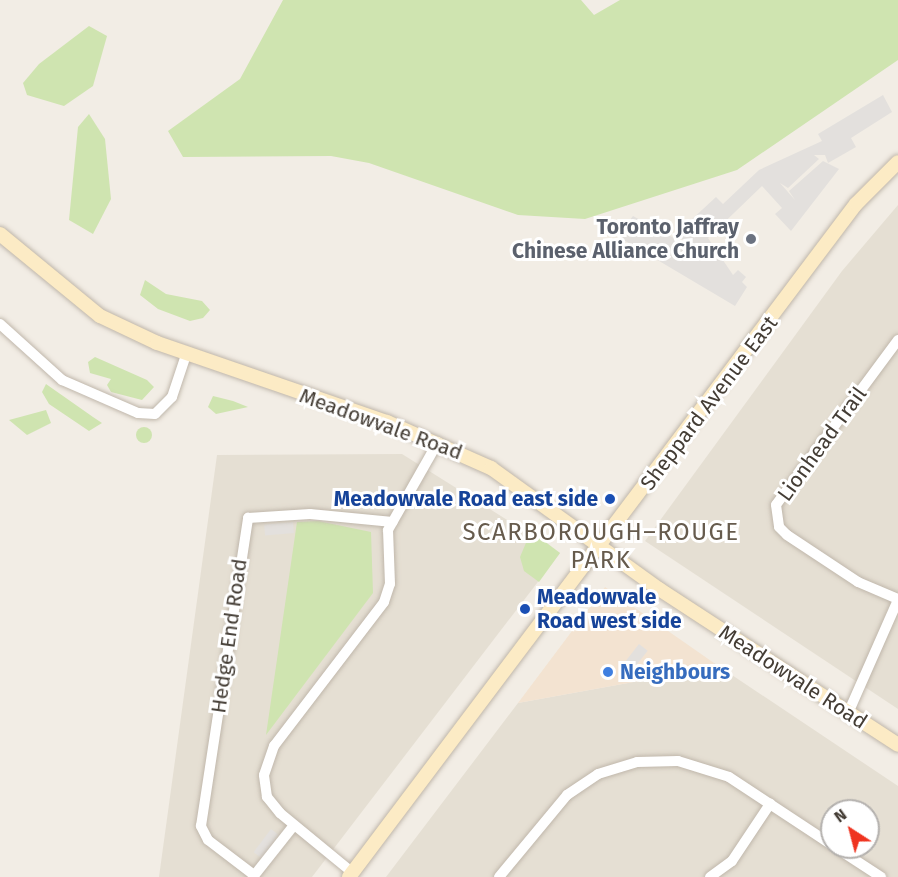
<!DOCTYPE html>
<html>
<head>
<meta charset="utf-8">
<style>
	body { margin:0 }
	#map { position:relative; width:898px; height:877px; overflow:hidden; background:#f2ede5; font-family:"Fira Sans",sans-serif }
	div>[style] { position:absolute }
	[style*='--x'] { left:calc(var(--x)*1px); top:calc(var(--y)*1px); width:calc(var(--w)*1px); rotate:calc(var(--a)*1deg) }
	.residential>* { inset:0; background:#e5dfd3 }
	.commercial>* { inset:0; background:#f3e3d1 }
	.green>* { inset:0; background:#cfe4b0 }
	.round { border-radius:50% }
	.parking>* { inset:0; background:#e3e0dd; transform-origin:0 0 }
	.roads { filter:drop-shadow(0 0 2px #c0b7ab) drop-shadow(0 0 2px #c0b7ab) }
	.minor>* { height:10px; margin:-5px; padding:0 5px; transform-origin:5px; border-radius:5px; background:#fff }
	.secondary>* { height:14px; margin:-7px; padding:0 7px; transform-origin:7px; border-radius:7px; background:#fcebc5 }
	.dots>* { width:16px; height:16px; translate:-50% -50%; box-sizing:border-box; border:3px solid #fff; border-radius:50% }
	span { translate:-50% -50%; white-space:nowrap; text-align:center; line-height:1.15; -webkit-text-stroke:6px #fff; paint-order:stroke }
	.worship-label { font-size:21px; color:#5b616d; font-weight:700 }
	.right { translate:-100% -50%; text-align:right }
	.street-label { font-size:21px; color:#443d35 }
	.transit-label { font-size:21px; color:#164399; font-weight:700 }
	.left { translate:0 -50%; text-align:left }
	.shop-label { font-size:21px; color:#366cbe; font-weight:700 }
	.quarter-label { font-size:24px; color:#665b4d; letter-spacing:1.5px }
	.north { position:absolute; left:820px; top:799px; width:60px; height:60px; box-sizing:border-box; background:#fff; border:2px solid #b4b1ae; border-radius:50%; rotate:324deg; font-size:16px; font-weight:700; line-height:24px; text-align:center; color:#443d35 }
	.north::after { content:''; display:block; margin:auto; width:21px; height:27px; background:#ef331f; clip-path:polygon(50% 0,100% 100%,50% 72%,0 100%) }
</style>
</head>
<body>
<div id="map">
	<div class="residential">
		<div style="clip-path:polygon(898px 205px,898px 709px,645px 541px,842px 271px)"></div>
		<div style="clip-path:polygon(402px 454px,560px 553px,312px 877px,159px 877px,217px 455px)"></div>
		<div style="clip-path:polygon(evenodd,714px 663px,898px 786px,898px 877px,386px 877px,518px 703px,694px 671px,707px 680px,714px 663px,832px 811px,868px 811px,868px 847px,832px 847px,832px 811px)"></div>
	</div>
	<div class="commercial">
		<div style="clip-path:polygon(605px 587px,714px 663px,707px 681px,694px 671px,518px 703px)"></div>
	</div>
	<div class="green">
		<div style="clip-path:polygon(283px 0,581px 0,594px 15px,620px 0,898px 0,898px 60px,737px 170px,585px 219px,518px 215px,369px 163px,331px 156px,183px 157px,168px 131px,240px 79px)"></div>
		<div style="clip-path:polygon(89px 26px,107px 36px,93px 86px,64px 106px,27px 95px,23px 83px,39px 64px)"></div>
		<div style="clip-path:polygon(89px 114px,105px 139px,111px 199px,93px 234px,69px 220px,78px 127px)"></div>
		<div style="clip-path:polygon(145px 280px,166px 294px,202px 301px,210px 310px,203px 318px,190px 321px,158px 309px,140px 295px)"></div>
		<div style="clip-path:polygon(95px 357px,147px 380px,154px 387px,142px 400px,111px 392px,107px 385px,111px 379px,90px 373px,88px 362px)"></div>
		<div style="clip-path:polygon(46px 384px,93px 417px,102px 423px,89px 431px,49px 404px,42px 392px)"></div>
		<div style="clip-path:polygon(213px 396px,233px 401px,248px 407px,216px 414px,208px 407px)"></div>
		<div style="clip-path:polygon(46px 410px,51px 423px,27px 435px,9px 420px)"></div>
		<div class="round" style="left:136px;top:427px;width:16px;height:16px"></div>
		<div style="clip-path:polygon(318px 521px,371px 532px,373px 593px,266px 735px,297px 522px)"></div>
		<div style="clip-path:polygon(531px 531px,560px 553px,539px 582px,524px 571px,520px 557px)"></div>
	</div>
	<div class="parking">
		<div style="clip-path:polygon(883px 95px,892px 112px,851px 138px,856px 147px,828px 163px,825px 155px,814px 155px,819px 159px,788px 188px,780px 183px,795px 200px,789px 191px,823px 161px,839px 169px,791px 231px,775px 214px,782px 208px,762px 186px,708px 238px,733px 275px,738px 270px,746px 277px,742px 282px,747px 287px,735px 306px,617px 236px,633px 216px,683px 243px,683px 253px,687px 244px,677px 233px,716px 197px,723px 204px,759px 170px,822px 141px,818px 134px)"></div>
		<div style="left:293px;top:522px;width:11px;height:29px;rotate:85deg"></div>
		<div style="left:639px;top:644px;width:11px;height:27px;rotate:38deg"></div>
		<div style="left:271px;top:829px;width:10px;height:29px;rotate:37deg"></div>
	</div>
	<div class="roads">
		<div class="minor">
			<div style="--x:0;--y:324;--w:84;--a:42.1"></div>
			<div style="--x:62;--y:380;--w:83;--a:23.5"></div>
			<div style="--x:138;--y:413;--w:17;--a:3"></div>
			<div style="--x:155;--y:414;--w:24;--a:-45"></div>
			<div style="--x:172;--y:397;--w:44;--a:-71.6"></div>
			<div style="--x:898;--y:340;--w:205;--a:126.5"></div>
			<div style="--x:776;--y:505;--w:22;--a:82"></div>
			<div style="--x:779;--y:527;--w:11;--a:45"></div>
			<div style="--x:787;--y:535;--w:85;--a:33.5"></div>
			<div style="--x:858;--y:582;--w:43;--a:23"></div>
			<div style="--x:849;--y:711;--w:121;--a:-66.2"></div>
			<div style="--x:835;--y:847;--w:55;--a:33.1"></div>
			<div style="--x:353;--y:873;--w:94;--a:-140.6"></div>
			<div style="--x:280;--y:813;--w:21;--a:-129"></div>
			<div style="--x:267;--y:797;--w:22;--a:-98"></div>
			<div style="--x:264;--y:775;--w:31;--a:-71"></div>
			<div style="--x:274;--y:746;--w:181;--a:-52.6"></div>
			<div style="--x:384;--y:602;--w:19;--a:-72"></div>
			<div style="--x:390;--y:584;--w:54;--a:-92.1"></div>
			<div style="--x:388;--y:530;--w:101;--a:-60.4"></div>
			<div style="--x:254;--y:875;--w:58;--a:-142.7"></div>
			<div style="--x:208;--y:840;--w:16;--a:-117"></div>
			<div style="--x:201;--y:826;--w:312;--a:-81.3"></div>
			<div style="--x:248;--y:518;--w:62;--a:-3.7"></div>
			<div style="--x:310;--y:514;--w:83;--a:5.5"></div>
			<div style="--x:253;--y:877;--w:66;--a:-51.7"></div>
			<div style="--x:499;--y:877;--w:107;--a:-50.3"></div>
			<div style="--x:567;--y:795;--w:37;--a:-34"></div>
			<div style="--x:598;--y:774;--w:41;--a:-17.1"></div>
			<div style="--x:637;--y:762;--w:41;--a:-1.4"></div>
			<div style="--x:678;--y:761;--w:53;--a:17.4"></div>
			<div style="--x:729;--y:777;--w:123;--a:33.4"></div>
			<div style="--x:710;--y:877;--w:27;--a:-36"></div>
			<div style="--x:732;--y:861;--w:69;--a:-56.3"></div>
		</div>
		<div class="secondary">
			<div style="--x:0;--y:234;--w:129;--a:39.4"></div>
			<div style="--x:100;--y:316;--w:63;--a:25.3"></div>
			<div style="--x:157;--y:343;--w:243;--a:19"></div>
			<div style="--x:387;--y:422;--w:114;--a:23.9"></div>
			<div style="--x:491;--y:468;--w:207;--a:35.8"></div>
			<div style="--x:659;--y:589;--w:285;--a:33.1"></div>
			<div style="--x:349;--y:877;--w:843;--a:-53.01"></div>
			<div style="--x:856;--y:204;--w:59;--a:-45"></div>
		</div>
	</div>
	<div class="dots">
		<div style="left:751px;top:239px;background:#6b7280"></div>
		<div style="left:610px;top:499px;background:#1a4fb4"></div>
		<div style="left:525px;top:609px;background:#1a4fb4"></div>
		<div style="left:608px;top:672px;background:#3f7fe0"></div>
	</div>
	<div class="worship-label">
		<span class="right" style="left:739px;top:239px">Toronto Jaffray<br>Chinese Alliance Church</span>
	</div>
	<div class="street-label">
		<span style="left:709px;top:403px;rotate:-53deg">Sheppard Avenue East</span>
		<span style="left:381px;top:424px;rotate:20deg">Meadowvale Road</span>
		<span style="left:822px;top:444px;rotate:-54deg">Lionhead Trail</span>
		<span style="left:229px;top:636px;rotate:-82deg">Hedge End Road</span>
		<span style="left:793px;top:677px;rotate:33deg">Meadowvale Road</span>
	</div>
	<div class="transit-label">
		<span class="right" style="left:598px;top:499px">Meadowvale Road east side</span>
		<span class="left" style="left:537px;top:609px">Meadowvale<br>Road west side</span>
	</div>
	<div class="shop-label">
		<span class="left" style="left:620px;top:672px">Neighbours</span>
	</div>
	<div class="quarter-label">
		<span style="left:601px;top:547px">SCARBOROUGH–ROUGE<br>PARK</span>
	</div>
	<div class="north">N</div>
</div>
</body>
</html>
